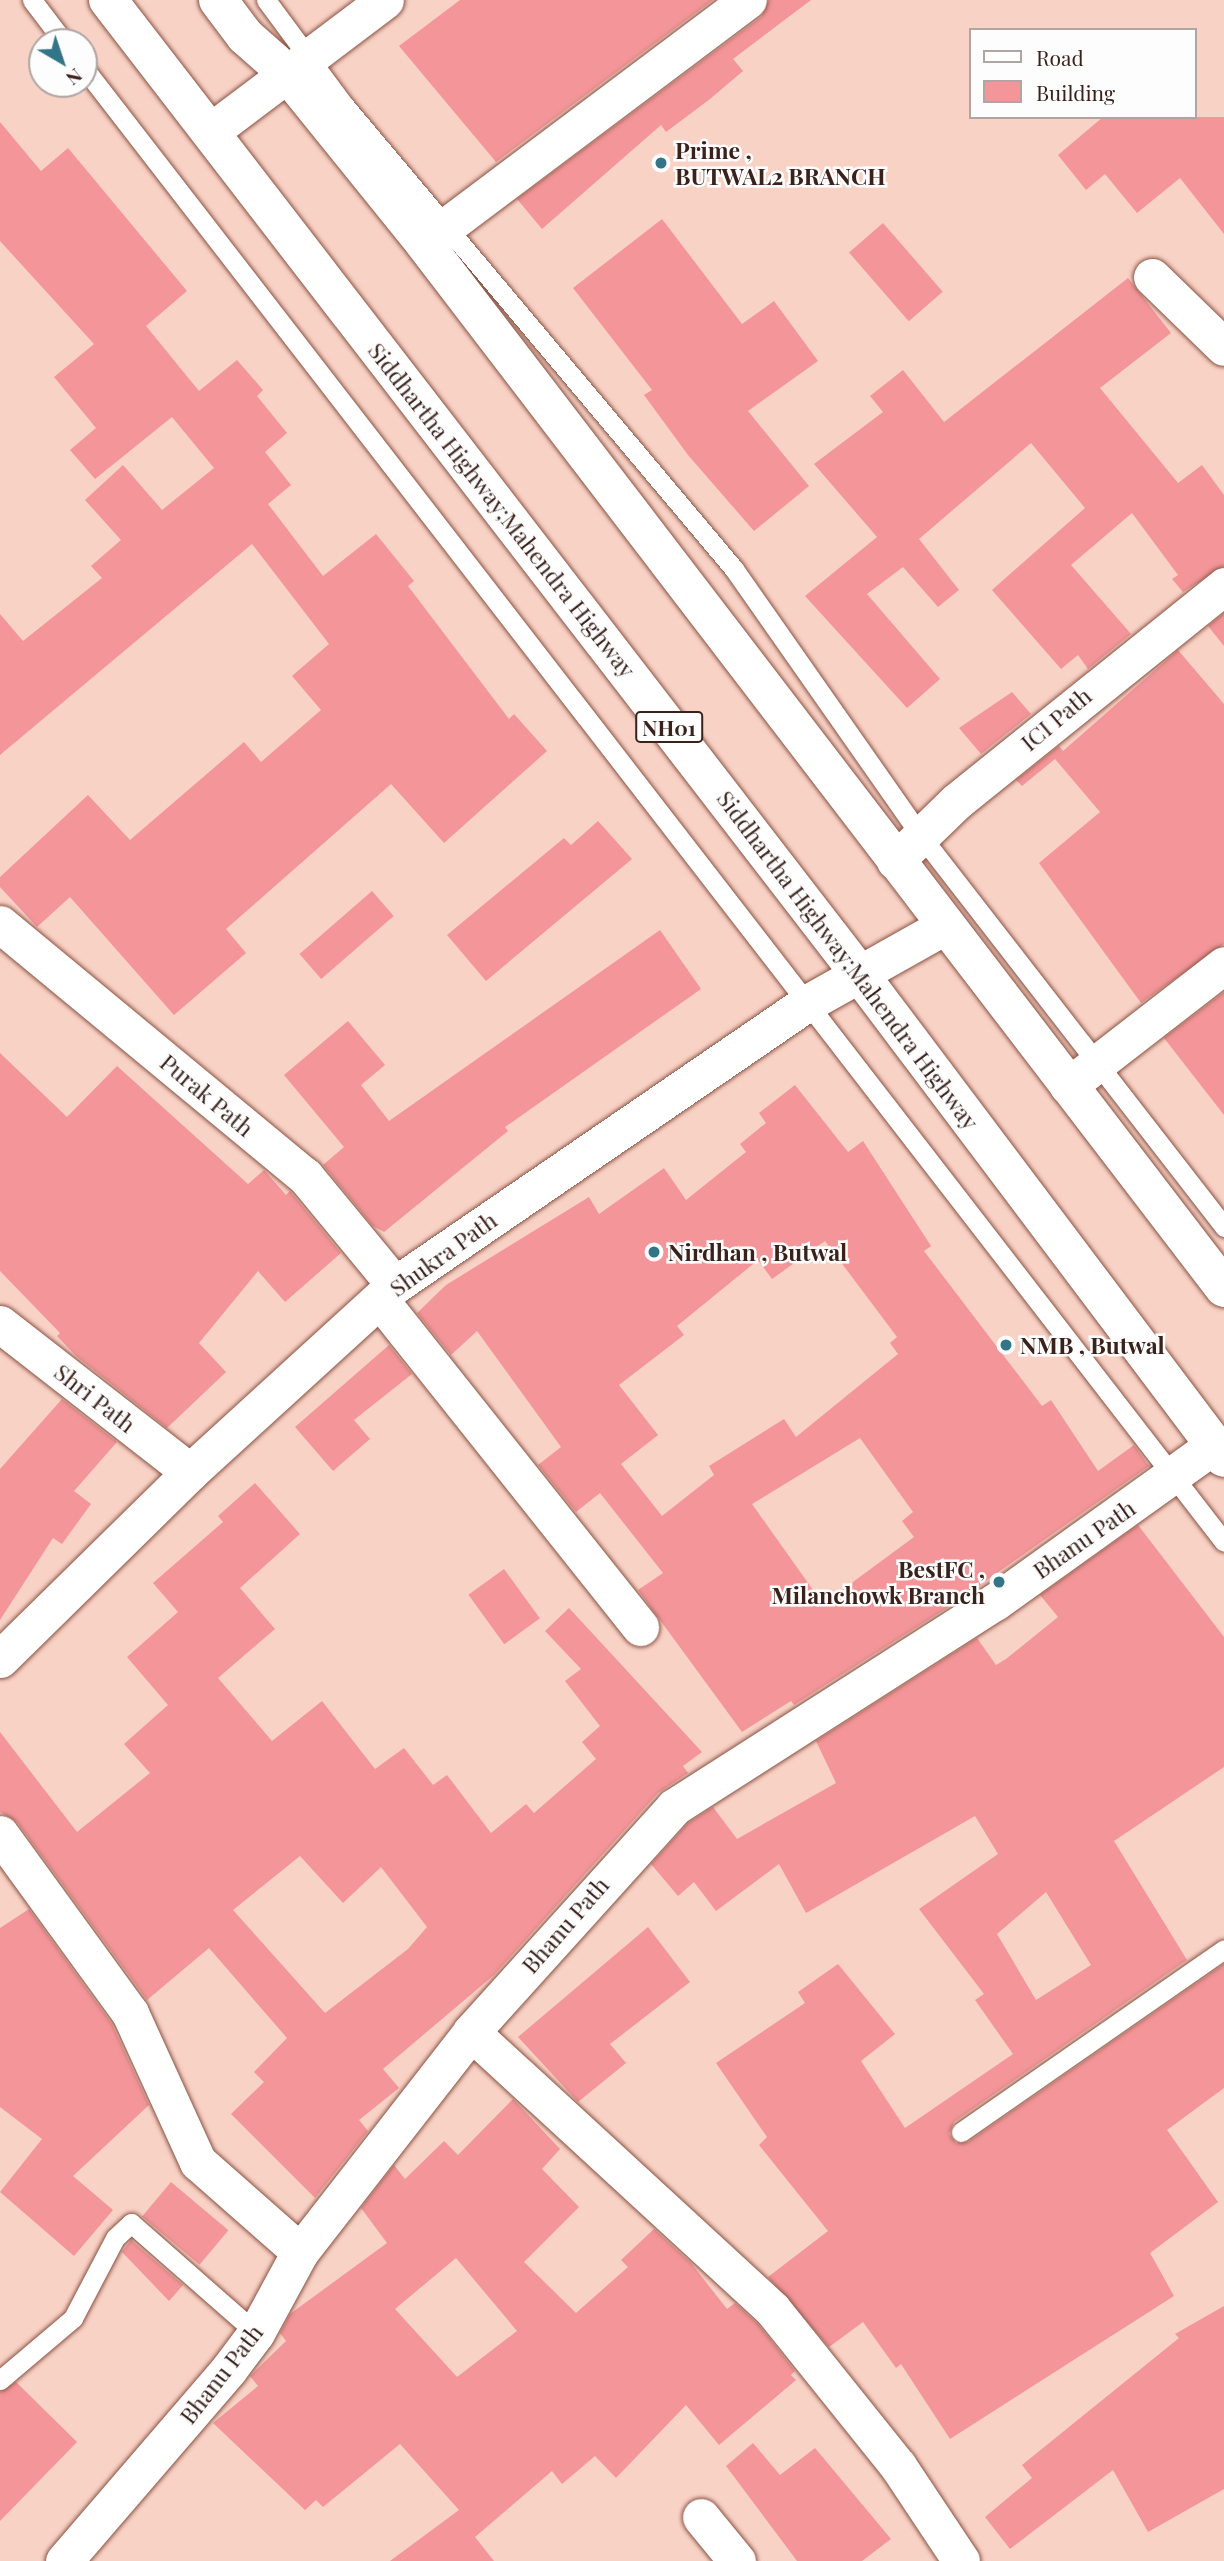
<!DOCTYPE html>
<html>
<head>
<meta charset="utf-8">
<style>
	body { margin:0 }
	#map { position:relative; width:1224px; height:2561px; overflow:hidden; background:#f9d2c6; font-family:"Playfair Display",serif }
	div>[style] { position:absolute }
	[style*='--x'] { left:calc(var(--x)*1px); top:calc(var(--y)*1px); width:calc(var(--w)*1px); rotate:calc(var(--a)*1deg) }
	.building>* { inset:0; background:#f39599; transform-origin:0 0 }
	.roads { filter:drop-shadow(0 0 2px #8a5242) drop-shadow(0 0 2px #8a5242) }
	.lane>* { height:19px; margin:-9.5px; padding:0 9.5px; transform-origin:9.5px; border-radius:9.5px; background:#fff }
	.street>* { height:37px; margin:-18.5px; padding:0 18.5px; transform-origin:18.5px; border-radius:18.5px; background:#fff }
	.highway>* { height:38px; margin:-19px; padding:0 19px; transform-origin:19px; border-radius:19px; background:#fff }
	.dots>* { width:19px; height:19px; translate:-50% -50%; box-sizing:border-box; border:4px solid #fdfdfd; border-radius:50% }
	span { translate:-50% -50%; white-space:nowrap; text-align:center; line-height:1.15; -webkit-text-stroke:5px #fdfdfd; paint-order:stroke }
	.shield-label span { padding:2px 5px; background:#fdfdfd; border:2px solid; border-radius:5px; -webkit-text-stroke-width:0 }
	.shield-label { font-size:21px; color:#3a221b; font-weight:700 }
	.poi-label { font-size:23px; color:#3a221b; font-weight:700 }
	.left { translate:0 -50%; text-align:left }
	.right { translate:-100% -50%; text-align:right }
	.street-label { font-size:23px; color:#3a221b }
	.legend { position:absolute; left:969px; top:28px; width:228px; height:91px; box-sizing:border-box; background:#fdfdfd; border:2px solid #afa5a3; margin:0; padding:9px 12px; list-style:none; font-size:21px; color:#3a221b }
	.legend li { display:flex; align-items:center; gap:14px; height:35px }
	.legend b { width:35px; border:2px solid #afa5a3 }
	.north { position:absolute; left:28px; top:28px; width:70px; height:70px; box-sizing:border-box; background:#fdfdfd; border:2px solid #afa5a3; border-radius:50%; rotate:141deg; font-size:19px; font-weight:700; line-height:28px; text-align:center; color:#3a221b }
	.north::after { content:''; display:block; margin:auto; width:24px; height:32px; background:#327586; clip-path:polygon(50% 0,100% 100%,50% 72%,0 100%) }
</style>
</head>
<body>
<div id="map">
	<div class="building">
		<div style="clip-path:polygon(460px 0,713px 0,496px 162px,399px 46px)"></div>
		<div style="clip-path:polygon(769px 0,811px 0,733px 59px,743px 71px,710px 99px,666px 132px,661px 125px,542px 229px,517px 199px,761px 17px)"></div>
		<div style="clip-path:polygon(1103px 117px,1224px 117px,1224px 234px,1180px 178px,1137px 213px,1105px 174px,1086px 190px,1058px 155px)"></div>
		<div style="clip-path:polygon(0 122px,41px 171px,68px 148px,187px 291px,146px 326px,199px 391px,237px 360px,263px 390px,257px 396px,287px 433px,265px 452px,291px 485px,268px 504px,323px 576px,376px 534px,414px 581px,408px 586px,509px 719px,514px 714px,547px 751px,444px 843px,391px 784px,226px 929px,246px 953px,174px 1015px,70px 897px,37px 927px,0 887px,0 877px,88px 795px,130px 840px,244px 742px,261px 762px,321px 710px,292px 676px,329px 644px,252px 544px,0 755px,0 614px,23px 641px,102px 578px,91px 566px,121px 540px,85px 500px,123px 465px,162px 510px,214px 468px,172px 417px,95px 479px,70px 450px,96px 428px,54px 377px,94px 344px,0 241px)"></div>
		<div style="clip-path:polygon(662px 219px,742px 324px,774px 301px,818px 361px,748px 411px,809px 486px,754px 531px,688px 455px,644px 395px,652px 390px,573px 288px)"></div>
		<div style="left:883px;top:223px;width:91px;height:45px;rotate:49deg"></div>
		<div style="clip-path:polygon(1128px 278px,1171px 333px,1100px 388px,1178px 483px,1202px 465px,1224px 495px,1224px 566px,1183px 592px,1172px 579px,1178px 575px,1132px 513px,1071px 565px,1131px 634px,1088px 669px,1078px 655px,1061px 669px,992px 590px,1085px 508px,1031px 443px,919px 539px,959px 590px,938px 607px,903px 567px,867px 594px,940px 679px,907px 708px,805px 596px,877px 537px,814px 464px,883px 412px,870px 396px,903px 370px,944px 422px)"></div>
		<div style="clip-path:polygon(1224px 613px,1224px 646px,1208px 626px)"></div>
		<div style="clip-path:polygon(1178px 650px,1224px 704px,1224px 944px,1141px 1003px,1039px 863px,1100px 812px,1055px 759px,1022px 786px,1016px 780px,1059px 746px,1063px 751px)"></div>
		<div style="clip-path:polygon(1012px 692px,1031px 714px,981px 754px,959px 728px)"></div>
		<div style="clip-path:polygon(598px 821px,632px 859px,486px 981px,447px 935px,564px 838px,571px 845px)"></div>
		<div style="left:372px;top:891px;width:33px;height:96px;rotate:49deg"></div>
		<div style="clip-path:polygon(660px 930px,701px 989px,505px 1127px,508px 1131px,384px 1232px,373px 1226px,323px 1165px,344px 1147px,284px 1075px,348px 1021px,385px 1065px,361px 1085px,389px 1121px)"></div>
		<div style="clip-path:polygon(1224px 992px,1224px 1115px,1164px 1038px)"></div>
		<div style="clip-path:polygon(0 1053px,67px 1117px,117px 1066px,248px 1184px,264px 1170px,286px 1195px,290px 1191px,341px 1253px,285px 1302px,258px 1271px,199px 1343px,226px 1372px,167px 1428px,76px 1356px,57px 1336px,60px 1333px,0 1271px)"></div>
		<div style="clip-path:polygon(evenodd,795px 1085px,848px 1152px,863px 1141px,931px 1246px,924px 1251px,1042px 1406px,1051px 1400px,1098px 1471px,1134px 1445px,1149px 1466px,953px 1604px,794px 1705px,791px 1701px,742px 1732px,638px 1590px,663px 1573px,600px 1493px,576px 1512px,538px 1465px,561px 1447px,477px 1331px,451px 1355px,417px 1313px,446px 1285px,589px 1197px,599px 1214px,664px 1168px,686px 1200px,746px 1152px,740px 1144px,766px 1123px,759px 1113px,795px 1085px,825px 1241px,897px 1337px,890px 1343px,898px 1354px,796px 1437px,784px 1419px,709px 1466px,714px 1475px,662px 1516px,621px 1464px,658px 1435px,619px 1385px,684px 1335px,677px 1326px,758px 1260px,772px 1279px,825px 1241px,795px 1085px,860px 1438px,913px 1512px,902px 1521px,914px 1537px,823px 1604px,752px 1504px,860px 1438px)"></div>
		<div style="clip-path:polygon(389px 1345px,412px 1374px,354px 1420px,370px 1439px,333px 1471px,295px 1427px)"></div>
		<div style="clip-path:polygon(62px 1399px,117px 1442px,74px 1491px,91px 1504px,62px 1544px,53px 1538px,0 1620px,0 1469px)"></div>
		<div style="clip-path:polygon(evenodd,255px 1483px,300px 1534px,240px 1588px,275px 1629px,218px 1678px,272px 1741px,322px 1701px,375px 1769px,404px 1748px,433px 1785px,447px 1775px,491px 1833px,526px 1804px,534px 1813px,596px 1759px,582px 1742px,600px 1726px,565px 1681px,581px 1669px,545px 1631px,569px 1608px,702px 1752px,683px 1766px,688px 1773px,658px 1793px,494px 1975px,383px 2069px,399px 2088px,359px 2120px,368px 2131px,315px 2198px,231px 2114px,264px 2082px,254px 2072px,287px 2038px,209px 1948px,147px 2000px,17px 1822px,0 1812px,0 1732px,77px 1832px,150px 1773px,124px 1744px,168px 1705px,127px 1657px,178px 1612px,153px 1583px,223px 1522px,218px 1516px,255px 1483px,300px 1856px,343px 1903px,381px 1867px,427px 1927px,408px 1949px,325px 2013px,233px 1910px,300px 1856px)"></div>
		<div style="clip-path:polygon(evenodd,1138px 1525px,1224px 1637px,1224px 1767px,1114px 1841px,1187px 1960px,954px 2122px,949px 2134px,956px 2143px,968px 2142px,1224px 1964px,1224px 2088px,1167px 2130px,1218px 2202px,1150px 2253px,1174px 2296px,950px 2439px,901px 2364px,896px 2368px,863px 2322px,829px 2347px,768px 2277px,828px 2231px,759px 2145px,767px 2137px,716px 2063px,805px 2003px,798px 1992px,838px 1964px,895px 2034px,861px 2061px,905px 2128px,1013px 2054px,975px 2000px,984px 1994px,919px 1909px,998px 1854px,975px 1816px,806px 1913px,779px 1864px,716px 1911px,694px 1882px,678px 1896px,651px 1864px,688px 1823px,713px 1807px,737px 1839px,836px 1783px,816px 1741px,977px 1638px,996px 1665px,1006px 1659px,1058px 1617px,1040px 1595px,1138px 1525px,1046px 1892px,1091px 1965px,1036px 2000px,997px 1934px,1046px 1892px)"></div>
		<div style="left:504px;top:1569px;width:61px;height:44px;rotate:54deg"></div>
		<div style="clip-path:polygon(29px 1909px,112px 2024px,149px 2105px,73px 2176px,113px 2210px,74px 2256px,0 2192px,42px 2139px,0 2107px,0 1928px)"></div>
		<div style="clip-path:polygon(648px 1927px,690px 1982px,610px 2044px,626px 2063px,578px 2102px,518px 2037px)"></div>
		<div style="clip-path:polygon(evenodd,513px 2099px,560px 2149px,542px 2169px,579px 2207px,524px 2262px,576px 2313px,628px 2267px,621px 2260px,654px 2229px,691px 2263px,727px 2309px,735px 2303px,758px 2324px,795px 2371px,791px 2375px,796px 2380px,719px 2445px,686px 2405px,616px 2478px,595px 2456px,562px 2484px,552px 2471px,475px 2537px,494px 2561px,390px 2561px,459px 2510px,400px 2444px,323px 2507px,316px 2500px,305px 2510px,213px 2423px,258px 2386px,250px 2376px,286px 2341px,280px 2333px,290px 2314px,387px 2243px,361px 2208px,394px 2165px,405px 2179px,444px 2141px,458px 2155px,513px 2099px,456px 2258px,517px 2331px,457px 2377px,395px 2309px,456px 2258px)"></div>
		<div style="left:171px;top:2182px;width:75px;height:45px;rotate:40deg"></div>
		<div style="clip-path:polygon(131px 2240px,183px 2285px,169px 2301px,122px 2252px)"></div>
		<div style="clip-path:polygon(1224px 2306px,1224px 2489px,1148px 2532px,1113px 2470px,1010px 2549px,985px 2517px,1032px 2478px,1022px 2465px,1179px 2338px,1175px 2334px)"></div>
		<div style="clip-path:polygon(16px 2382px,77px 2442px,0 2521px,0 2392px)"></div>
		<div style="clip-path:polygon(753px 2443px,780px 2475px,815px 2448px,891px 2539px,862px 2561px,797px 2561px,726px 2466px)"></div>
	</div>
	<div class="roads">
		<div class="lane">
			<div style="--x:32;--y:0;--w:53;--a:52.7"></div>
			<div style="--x:266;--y:0;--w:131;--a:53.4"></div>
			<div style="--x:344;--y:105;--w:606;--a:49.95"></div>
			<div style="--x:734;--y:569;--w:326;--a:55"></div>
			<div style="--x:921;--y:836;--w:495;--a:52.2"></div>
			<div style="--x:84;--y:68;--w:1863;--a:52.28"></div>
			<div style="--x:961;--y:2132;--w:320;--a:-34.8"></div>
			<div style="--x:0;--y:2380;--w:96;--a:-40.3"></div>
			<div style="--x:73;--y:2318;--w:90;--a:-62.3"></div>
			<div style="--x:115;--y:2238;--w:22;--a:-43"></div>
			<div style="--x:131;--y:2223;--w:167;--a:41.3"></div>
		</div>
		<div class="street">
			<div style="--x:210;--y:132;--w:219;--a:-37"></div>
			<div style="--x:424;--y:243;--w:405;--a:-36.9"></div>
			<div style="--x:1152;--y:277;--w:100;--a:44.2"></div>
			<div style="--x:895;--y:861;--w:86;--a:-44.1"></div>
			<div style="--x:957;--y:801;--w:343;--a:-38.8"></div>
			<div style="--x:0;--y:924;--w:396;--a:39.6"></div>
			<div style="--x:305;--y:1176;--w:141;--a:50.5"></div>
			<div style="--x:1068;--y:1086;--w:197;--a:-37.8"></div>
			<div style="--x:380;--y:1300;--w:418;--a:51.5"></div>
			<div style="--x:0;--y:1324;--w:241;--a:37.9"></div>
			<div style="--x:0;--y:1659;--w:267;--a:-44.5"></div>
			<div style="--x:190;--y:1472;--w:277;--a:-42.4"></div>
			<div style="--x:395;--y:1285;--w:496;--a:-34.4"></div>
			<div style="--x:804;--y:1005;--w:162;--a:-29.3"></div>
			<div style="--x:0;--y:1834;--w:221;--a:54"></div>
			<div style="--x:130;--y:2013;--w:164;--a:65.5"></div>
			<div style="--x:198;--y:2162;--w:136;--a:41.4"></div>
			<div style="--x:471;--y:2032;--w:410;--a:42.6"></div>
			<div style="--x:773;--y:2310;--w:200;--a:51.3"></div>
			<div style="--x:898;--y:2466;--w:114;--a:56.4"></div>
			<div style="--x:701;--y:2517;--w:57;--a:50.7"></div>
			<div style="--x:64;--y:2561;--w:253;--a:-49.3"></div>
			<div style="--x:229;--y:2369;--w:45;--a:-53.1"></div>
			<div style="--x:256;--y:2333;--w:92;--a:-61.5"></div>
			<div style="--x:300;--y:2252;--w:279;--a:-52.1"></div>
			<div style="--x:471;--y:2032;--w:303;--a:-47.9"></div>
			<div style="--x:674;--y:1807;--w:381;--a:-32.6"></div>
			<div style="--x:995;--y:1602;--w:269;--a:-35.6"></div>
		</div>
		<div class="highway">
			<div style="--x:108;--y:0;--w:1228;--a:52.35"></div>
			<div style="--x:858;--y:972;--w:608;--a:53.02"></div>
			<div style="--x:218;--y:0;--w:45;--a:53.1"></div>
			<div style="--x:245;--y:36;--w:56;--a:41.4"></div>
			<div style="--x:287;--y:73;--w:218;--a:51.1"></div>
			<div style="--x:424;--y:243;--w:1316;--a:52.56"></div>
		</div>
	</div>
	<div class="dots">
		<div style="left:661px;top:163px;background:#327586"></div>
		<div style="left:654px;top:1252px;background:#327586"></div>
		<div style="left:1006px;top:1345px;background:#327586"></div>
		<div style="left:999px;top:1582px;background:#327586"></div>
	</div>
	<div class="shield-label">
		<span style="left:669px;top:727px">NH01</span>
	</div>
	<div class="poi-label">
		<span class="left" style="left:675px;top:163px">Prime ,<br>BUTWAL2 BRANCH</span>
		<span class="left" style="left:668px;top:1252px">Nirdhan , Butwal</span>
		<span class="left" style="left:1020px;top:1345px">NMB , Butwal</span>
		<span class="right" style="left:985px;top:1582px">BestFC ,<br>Milanchowk Branch</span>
	</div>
	<div class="street-label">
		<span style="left:502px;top:510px;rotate:52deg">Siddhartha Highway;Mahendra Highway</span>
		<span style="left:1056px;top:719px;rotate:-40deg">ICI Path</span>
		<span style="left:848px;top:960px;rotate:53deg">Siddhartha Highway;Mahendra Highway</span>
		<span style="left:207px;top:1095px;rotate:40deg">Purak Path</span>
		<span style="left:443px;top:1254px;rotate:-36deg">Shukra Path</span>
		<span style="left:95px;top:1398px;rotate:38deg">Shri Path</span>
		<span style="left:1084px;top:1539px;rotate:-35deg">Bhanu Path</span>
		<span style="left:565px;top:1925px;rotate:-49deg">Bhanu Path</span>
		<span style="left:221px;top:2374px;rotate:-52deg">Bhanu Path</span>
	</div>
	<ul class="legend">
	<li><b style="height:9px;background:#fff"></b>Road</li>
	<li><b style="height:19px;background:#f39599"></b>Building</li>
	</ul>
	<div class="north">N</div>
</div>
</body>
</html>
